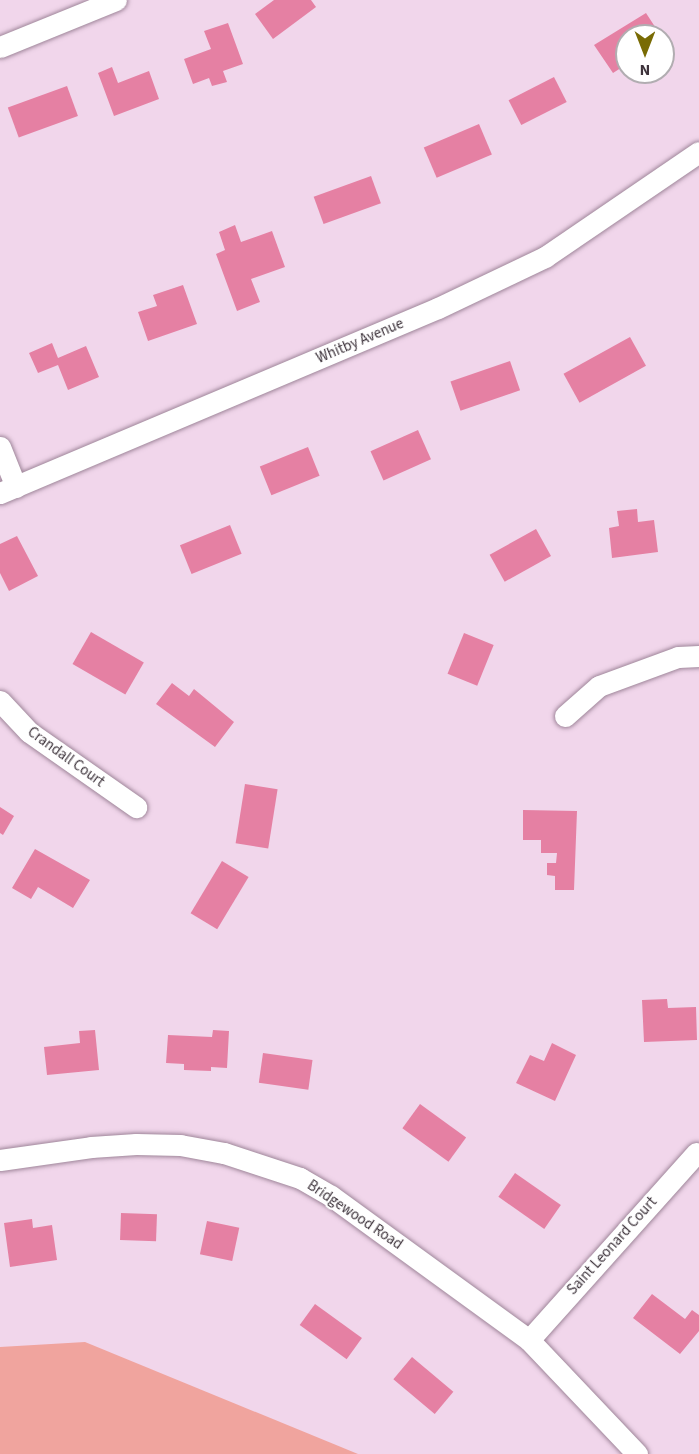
<!DOCTYPE html>
<html>
<head>
<meta charset="utf-8">
<style>
	body { margin:0 }
	#map { position:relative; width:699px; height:1454px; overflow:hidden; background:#f1d6eb; font-family:"Source Sans 3",sans-serif }
	div>[style] { position:absolute }
	[style*='--x'] { left:calc(var(--x)*1px); top:calc(var(--y)*1px); width:calc(var(--w)*1px); rotate:calc(var(--a)*1deg) }
	.green>* { inset:0; background:#f0a49e }
	.building>* { inset:0; background:#e580a3; transform-origin:0 0 }
	.roads { filter:drop-shadow(0 0 2px #9f869a) drop-shadow(0 0 2px #9f869a) }
	.minor>* { height:21px; margin:-10.5px; padding:0 10.5px; transform-origin:10.5px; border-radius:10.5px; background:#fff }
	span { translate:-50% -50%; white-space:nowrap; text-align:center; line-height:1.15; -webkit-text-stroke:4.5px #fff; paint-order:stroke }
	.street-label { font-size:15px; color:#3d333b }
	.north { position:absolute; left:615px; top:24px; width:60px; height:60px; box-sizing:border-box; background:#fff; border:2px solid #b1adb1; border-radius:50%; rotate:180deg; font-size:16px; font-weight:700; line-height:24px; text-align:center; color:#3d333b }
	.north::after { content:''; display:block; margin:auto; width:21px; height:27px; background:#796b04; clip-path:polygon(50% 0,100% 100%,50% 72%,0 100%) }
</style>
</head>
<body>
<div id="map">
	<div class="green">
		<div style="clip-path:polygon(85px 1342px,358px 1454px,0 1454px,0 1347px)"></div>
	</div>
	<div class="building">
		<div style="clip-path:polygon(274px 0,311px 0,316px 7px,273px 39px,255px 14px)"></div>
		<div style="clip-path:polygon(646px 13px,661px 36px,627px 36px,627px 64px,613px 73px,594px 45px)"></div>
		<div style="clip-path:polygon(228px 23px,243px 64px,223px 71px,227px 82px,212px 86px,209px 78px,193px 84px,184px 59px,211px 49px,204px 31px)"></div>
		<div style="clip-path:polygon(112px 67px,118px 83px,149px 71px,159px 99px,114px 116px,98px 73px)"></div>
		<div style="left:554px;top:77px;width:28px;height:51px;rotate:63deg"></div>
		<div style="left:67px;top:86px;width:32px;height:63px;rotate:70deg"></div>
		<div style="left:479px;top:124px;width:33px;height:60px;rotate:67deg"></div>
		<div style="left:371px;top:176px;width:29px;height:61px;rotate:70deg"></div>
		<div style="clip-path:polygon(235px 225px,241px 242px,272px 231px,285px 267px,251px 279px,260px 302px,237px 311px,216px 254px,225px 250px,219px 232px)"></div>
		<div style="clip-path:polygon(183px 285px,197px 324px,148px 341px,138px 312px,157px 306px,153px 295px)"></div>
		<div style="left:630px;top:337px;width:33px;height:76px;rotate:61deg"></div>
		<div style="clip-path:polygon(52px 343px,58px 358px,86px 346px,99px 377px,68px 390px,58px 365px,38px 373px,29px 353px)"></div>
		<div style="left:510px;top:361px;width:31px;height:63px;rotate:71deg"></div>
		<div style="left:418px;top:430px;width:32px;height:52px;rotate:66deg"></div>
		<div style="left:308px;top:447px;width:31px;height:52px;rotate:68deg"></div>
		<div style="clip-path:polygon(637px 509px,638px 522px,654px 520px,658px 552px,612px 558px,609px 528px,619px 526px,617px 511px)"></div>
		<div style="left:230px;top:525px;width:31px;height:54px;rotate:68deg"></div>
		<div style="left:536px;top:529px;width:31px;height:53px;rotate:61deg"></div>
		<div style="clip-path:polygon(17px 536px,38px 576px,9px 591px,0 573px,0 544px)"></div>
		<div style="left:91px;top:632px;width:61px;height:37px;rotate:30deg"></div>
		<div style="left:464px;top:633px;width:32px;height:44px;rotate:22deg"></div>
		<div style="clip-path:polygon(172px 683px,189px 696px,194px 689px,234px 722px,215px 747px,156px 704px)"></div>
		<div style="left:245px;top:784px;width:33px;height:60px;rotate:9deg"></div>
		<div style="clip-path:polygon(0 807px,14px 816px,3px 835px,0 833px)"></div>
		<div style="clip-path:polygon(523px 810px,577px 811px,574px 890px,555px 890px,555px 876px,547px 875px,547px 863px,556px 863px,557px 853px,541px 853px,541px 840px,523px 840px)"></div>
		<div style="clip-path:polygon(35px 849px,90px 880px,73px 908px,38px 887px,31px 899px,12px 888px)"></div>
		<div style="left:222px;top:861px;width:31px;height:61px;rotate:31deg"></div>
		<div style="clip-path:polygon(667px 999px,668px 1008px,696px 1007px,697px 1040px,644px 1042px,642px 1000px)"></div>
		<div style="clip-path:polygon(95px 1030px,99px 1070px,47px 1075px,44px 1047px,80px 1043px,79px 1031px)"></div>
		<div style="clip-path:polygon(213px 1030px,229px 1031px,227px 1068px,211px 1067px,211px 1071px,184px 1070px,184px 1064px,166px 1063px,168px 1035px,212px 1037px)"></div>
		<div style="clip-path:polygon(552px 1043px,576px 1055px,555px 1101px,516px 1083px,530px 1055px,544px 1061px)"></div>
		<div style="left:263px;top:1053px;width:50px;height:30px;rotate:8deg"></div>
		<div style="left:420px;top:1104px;width:57px;height:30px;rotate:36deg"></div>
		<div style="left:515px;top:1173px;width:56px;height:29px;rotate:35deg"></div>
		<div style="left:121px;top:1213px;width:36px;height:27px;rotate:2deg"></div>
		<div style="clip-path:polygon(32px 1219px,33px 1228px,52px 1225px,57px 1260px,10px 1267px,4px 1223px)"></div>
		<div style="left:207px;top:1221px;width:33px;height:34px;rotate:12deg"></div>
		<div style="clip-path:polygon(652px 1294px,685px 1319px,692px 1310px,699px 1315px,699px 1331px,680px 1354px,633px 1318px)"></div>
		<div style="left:315px;top:1304px;width:58px;height:26px;rotate:36deg"></div>
		<div style="left:412px;top:1357px;width:54px;height:29px;rotate:40deg"></div>
	</div>
	<div class="roads">
		<div class="minor">
			<div style="--x:0;--y:47;--w:125;--a:-22.1"></div>
			<div style="--x:0;--y:447;--w:43;--a:68.2"></div>
			<div style="--x:0;--y:493;--w:475;--a:-22.9"></div>
			<div style="--x:438;--y:308;--w:119;--a:-25.5"></div>
			<div style="--x:545;--y:257;--w:186;--a:-34.3"></div>
			<div style="--x:0;--y:701;--w:42;--a:46.9"></div>
			<div style="--x:29;--y:732;--w:131;--a:35"></div>
			<div style="--x:565;--y:716;--w:45;--a:-41.4"></div>
			<div style="--x:599;--y:686;--w:84;--a:-20.2"></div>
			<div style="--x:678;--y:657;--w:21;--a:-3"></div>
			<div style="--x:0;--y:1160;--w:92;--a:-8.1"></div>
			<div style="--x:91;--y:1147;--w:45;--a:-3.8"></div>
			<div style="--x:136;--y:1144;--w:44;--a:1.3"></div>
			<div style="--x:180;--y:1145;--w:45;--a:10.3"></div>
			<div style="--x:224;--y:1153;--w:80;--a:18.2"></div>
			<div style="--x:300;--y:1178;--w:36;--a:30"></div>
			<div style="--x:331;--y:1196;--w:245;--a:36"></div>
			<div style="--x:529;--y:1340;--w:157;--a:46.5"></div>
			<div style="--x:529;--y:1340;--w:251;--a:-48.2"></div>
		</div>
	</div>
	<div class="street-label">
		<span style="left:360px;top:341px;rotate:-23deg">Whitby Avenue</span>
		<span style="left:66px;top:757px;rotate:36deg">Crandall Court</span>
		<span style="left:355px;top:1215px;rotate:34deg">Bridgewood Road</span>
		<span style="left:612px;top:1246px;rotate:-48deg">Saint Leonard Court</span>
	</div>
	<div class="north">N</div>
</div>
</body>
</html>
